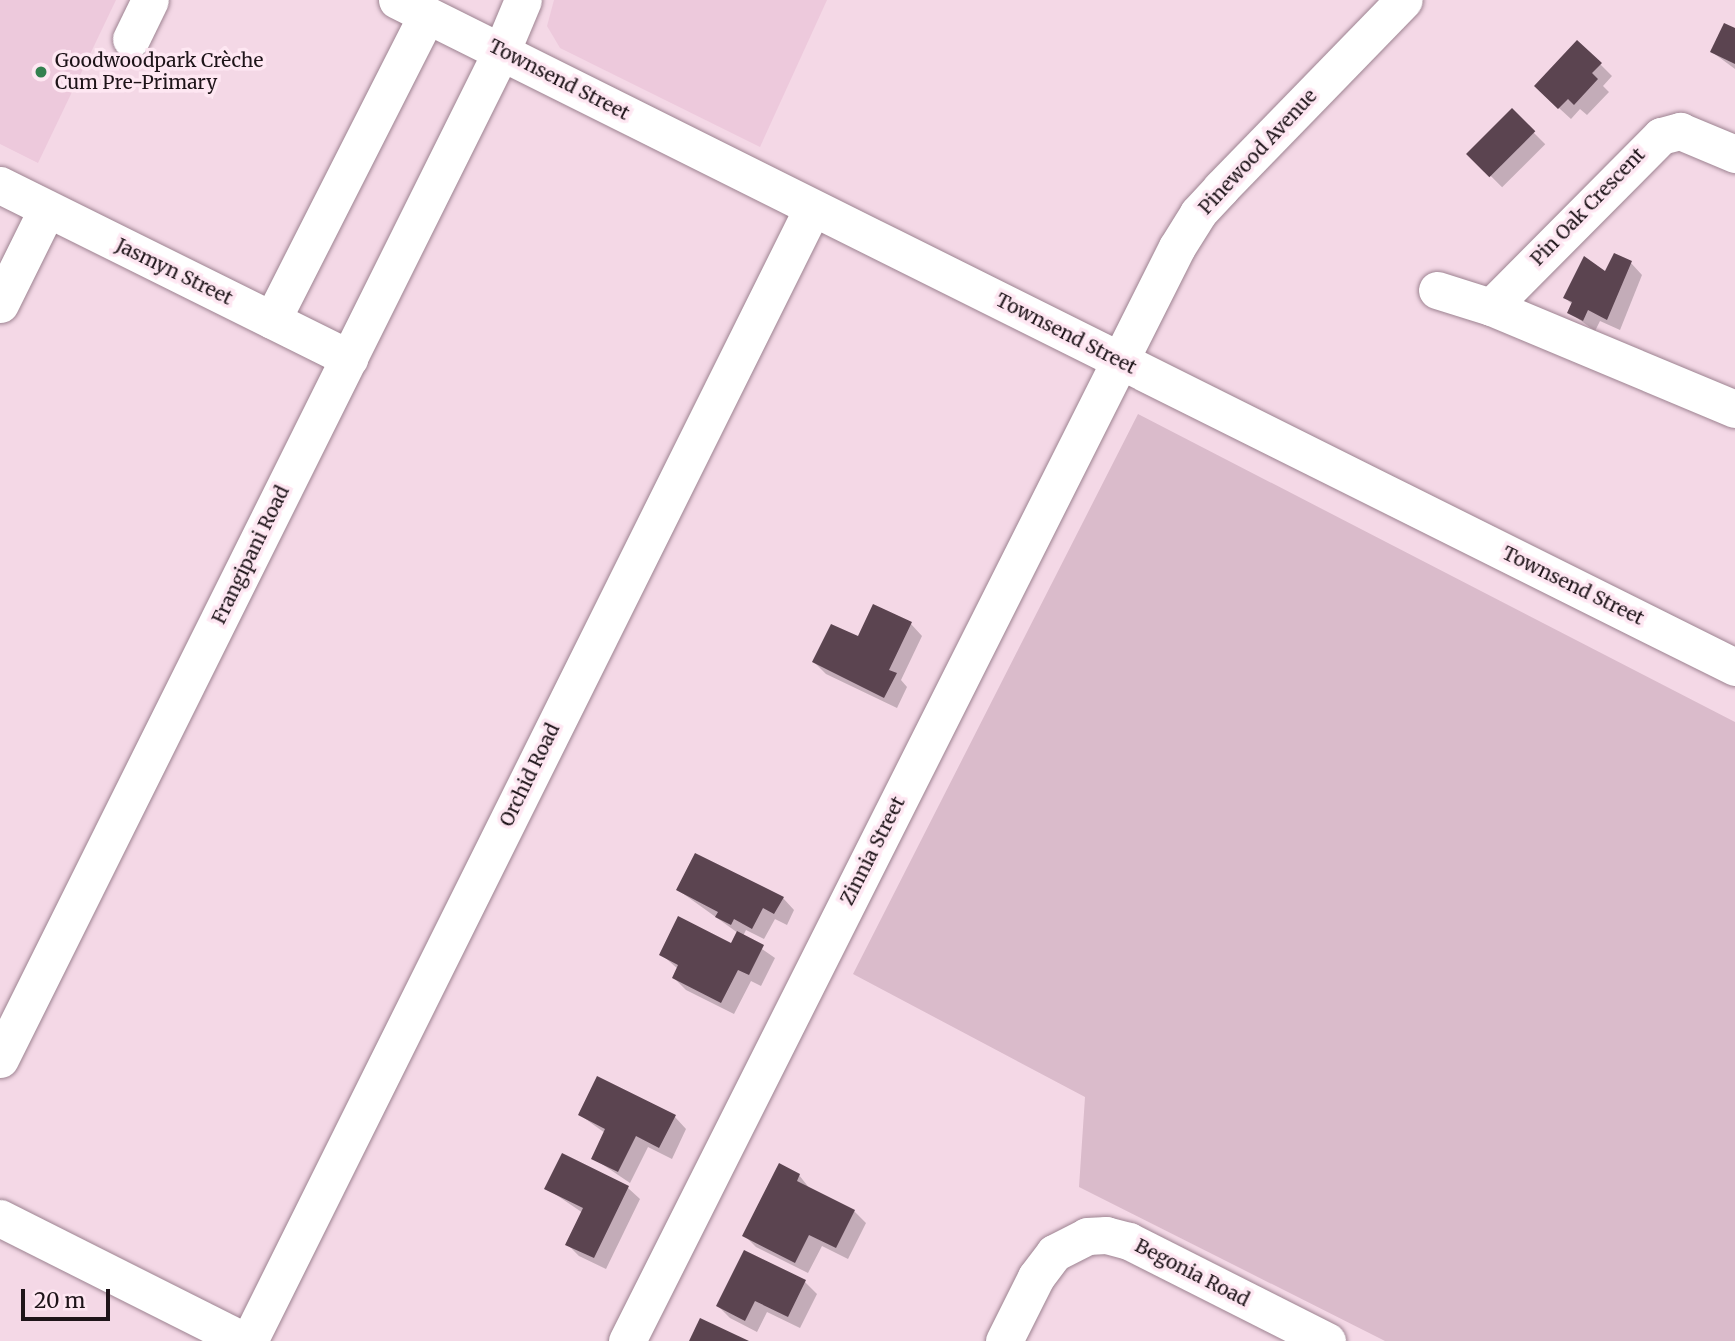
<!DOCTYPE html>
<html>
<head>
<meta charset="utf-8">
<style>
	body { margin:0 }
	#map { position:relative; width:1735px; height:1341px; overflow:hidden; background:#f4d8e6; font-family:Merriweather,serif }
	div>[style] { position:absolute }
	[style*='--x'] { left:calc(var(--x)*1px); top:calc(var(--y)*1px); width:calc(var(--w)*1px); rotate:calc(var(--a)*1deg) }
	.built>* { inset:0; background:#edc9dc }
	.green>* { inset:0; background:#dabbcb }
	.shadow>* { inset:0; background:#0003; transform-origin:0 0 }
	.building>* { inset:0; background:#5b4450; transform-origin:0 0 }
	.roads { filter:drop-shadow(0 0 2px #9d8391) drop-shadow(0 0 2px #9d8391) }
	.minor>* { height:37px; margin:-18.5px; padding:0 18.5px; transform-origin:18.5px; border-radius:18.5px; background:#fff }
	.dots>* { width:19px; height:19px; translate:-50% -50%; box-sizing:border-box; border:4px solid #fee7f2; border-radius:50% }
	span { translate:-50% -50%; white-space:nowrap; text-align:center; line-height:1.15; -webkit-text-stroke:7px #fee7f2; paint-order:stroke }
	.poi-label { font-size:19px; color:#1e1419 }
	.left { translate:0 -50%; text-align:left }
	.street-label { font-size:19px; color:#1e1419 }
	.scale { position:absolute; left:21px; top:1289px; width:89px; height:32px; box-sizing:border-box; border:4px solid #1e1419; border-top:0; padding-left:9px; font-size:21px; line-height:24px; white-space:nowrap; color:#1e1419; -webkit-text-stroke:5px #fee7f2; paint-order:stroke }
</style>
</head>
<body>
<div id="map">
	<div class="built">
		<div style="clip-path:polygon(0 0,116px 0,38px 163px,0 144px)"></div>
		<div style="clip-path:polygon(554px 0,827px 0,760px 147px,560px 48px,547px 26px)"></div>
	</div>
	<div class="green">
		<div style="clip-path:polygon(1138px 414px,1735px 722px,1735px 1341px,1385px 1341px,1079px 1187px,1085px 1097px,853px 974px)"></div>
	</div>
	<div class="shadow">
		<div style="clip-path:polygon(1735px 30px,1735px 69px,1712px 52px)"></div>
		<div style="clip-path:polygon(1600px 64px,1612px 76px,1603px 86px,1609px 92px,1587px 115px,1580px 109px,1571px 119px,1548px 98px)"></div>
		<div style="left:1512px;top:111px;width:47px;height:61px;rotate:45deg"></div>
		<div style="clip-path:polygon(1631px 263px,1642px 275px,1620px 330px,1600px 321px,1595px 331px,1569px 312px,1573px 305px,1565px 298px)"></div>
		<div style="clip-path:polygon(911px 624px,922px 636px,901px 680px,907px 687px,897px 708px,826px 674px,814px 662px,858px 639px)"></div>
		<div style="clip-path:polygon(678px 890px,783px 898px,794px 910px,787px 925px,775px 919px,764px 939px,746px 930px,743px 936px,775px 958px,761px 986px,751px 981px,734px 1014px,686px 990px,674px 978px,678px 969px,661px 954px,732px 945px,738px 933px)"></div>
		<div style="clip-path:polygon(580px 1115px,675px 1117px,686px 1129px,672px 1159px,648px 1147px,630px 1183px,593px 1158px,605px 1133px)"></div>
		<div style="clip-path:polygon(799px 1175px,810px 1189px,854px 1211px,866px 1223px,848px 1259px,822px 1246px,808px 1273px,756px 1247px,744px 1235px)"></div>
		<div style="clip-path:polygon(546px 1188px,628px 1188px,640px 1199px,606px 1269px,579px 1256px,567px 1244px,583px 1213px)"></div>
		<div style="clip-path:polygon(805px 1282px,817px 1294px,800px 1328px,767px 1312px,757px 1332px,730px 1318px,718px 1306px)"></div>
	</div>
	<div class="building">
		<div style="clip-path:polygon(1724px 23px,1735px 28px,1735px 64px,1710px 52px)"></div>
		<div style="clip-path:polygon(1577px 40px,1602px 63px,1592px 73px,1598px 79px,1574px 105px,1568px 99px,1558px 109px,1534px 86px)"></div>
		<div style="left:1512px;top:108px;width:33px;height:65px;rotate:45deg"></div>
		<div style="clip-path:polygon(1614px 253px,1632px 261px,1607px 320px,1588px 310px,1583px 321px,1567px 313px,1572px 302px,1563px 298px,1584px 256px,1605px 271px)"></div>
		<div style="clip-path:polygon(873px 604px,912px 622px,889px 670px,897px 673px,884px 698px,812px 662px,831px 624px,858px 636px)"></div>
		<div style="clip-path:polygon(695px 853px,784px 897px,774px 914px,763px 908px,752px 929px,734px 919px,731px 925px,715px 917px,718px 912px,676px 890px)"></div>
		<div style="clip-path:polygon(678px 916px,731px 943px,737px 931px,764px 945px,749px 975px,738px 970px,721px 1003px,672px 978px,678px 965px,659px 955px)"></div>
		<div style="clip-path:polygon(597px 1076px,676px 1115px,659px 1148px,636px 1136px,618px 1172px,591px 1159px,605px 1129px,578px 1115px)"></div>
		<div style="clip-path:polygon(562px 1153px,629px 1186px,594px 1258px,565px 1245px,583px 1208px,544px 1189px)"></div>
		<div style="clip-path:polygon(779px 1163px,800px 1174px,797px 1181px,855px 1210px,836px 1248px,809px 1235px,795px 1263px,742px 1236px)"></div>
		<div style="clip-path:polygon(744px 1250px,806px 1280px,788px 1317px,755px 1301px,745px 1321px,716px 1306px)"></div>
		<div style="clip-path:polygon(700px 1318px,749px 1341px,689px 1341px)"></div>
	</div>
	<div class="roads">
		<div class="minor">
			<div style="--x:397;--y:0;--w:1495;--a:26.5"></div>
			<div style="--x:131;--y:39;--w:43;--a:-64"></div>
			<div style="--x:0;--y:185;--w:390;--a:26.4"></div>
			<div style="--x:1437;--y:290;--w:57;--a:17.5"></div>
			<div style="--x:1491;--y:307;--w:264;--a:22.7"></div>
			<div style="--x:0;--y:304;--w:106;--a:-63.7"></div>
			<div style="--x:1491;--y:307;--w:241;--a:-45.2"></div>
			<div style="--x:1661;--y:136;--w:20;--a:-15"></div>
			<div style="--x:1680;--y:131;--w:60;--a:22.7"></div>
			<div style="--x:272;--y:320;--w:342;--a:-63.1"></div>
			<div style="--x:0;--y:1059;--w:1127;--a:-63.55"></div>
			<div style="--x:502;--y:50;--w:54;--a:-67.2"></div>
			<div style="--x:0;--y:1218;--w:274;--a:26.7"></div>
			<div style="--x:249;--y:1341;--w:1264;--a:-63.56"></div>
			<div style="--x:627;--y:1341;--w:1224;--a:-63.31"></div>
			<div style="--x:1177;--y:247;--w:40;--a:-58"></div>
			<div style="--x:1198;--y:213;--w:34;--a:-47"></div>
			<div style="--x:1221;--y:188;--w:262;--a:-45.8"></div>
			<div style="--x:1004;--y:1341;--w:72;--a:-63.4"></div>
			<div style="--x:1036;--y:1277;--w:30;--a:-53"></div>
			<div style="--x:1054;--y:1253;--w:37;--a:-27"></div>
			<div style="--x:1087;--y:1236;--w:19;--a:-3"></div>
			<div style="--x:1106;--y:1235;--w:24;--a:15"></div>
			<div style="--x:1129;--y:1241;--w:222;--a:26.8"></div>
		</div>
	</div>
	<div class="dots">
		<div style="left:41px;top:72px;background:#348150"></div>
	</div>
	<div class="poi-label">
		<span class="left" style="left:55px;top:72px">Goodwoodpark Crèche<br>Cum Pre-Primary</span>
	</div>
	<div class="street-label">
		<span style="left:559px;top:80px;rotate:27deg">Townsend Street</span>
		<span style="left:1258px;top:152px;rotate:-47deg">Pinewood Avenue</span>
		<span style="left:1588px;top:207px;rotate:-46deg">Pin Oak Crescent</span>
		<span style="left:174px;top:272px;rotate:26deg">Jasmyn Street</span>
		<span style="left:1066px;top:334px;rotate:27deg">Townsend Street</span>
		<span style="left:251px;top:555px;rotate:-64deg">Frangipani Road</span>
		<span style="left:1573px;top:586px;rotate:26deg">Townsend Street</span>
		<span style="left:530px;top:775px;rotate:-64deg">Orchid Road</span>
		<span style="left:873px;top:851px;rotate:-63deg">Zinnia Street</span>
		<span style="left:1192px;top:1273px;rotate:27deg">Begonia Road</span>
	</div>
	<div class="scale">20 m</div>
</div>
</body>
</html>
